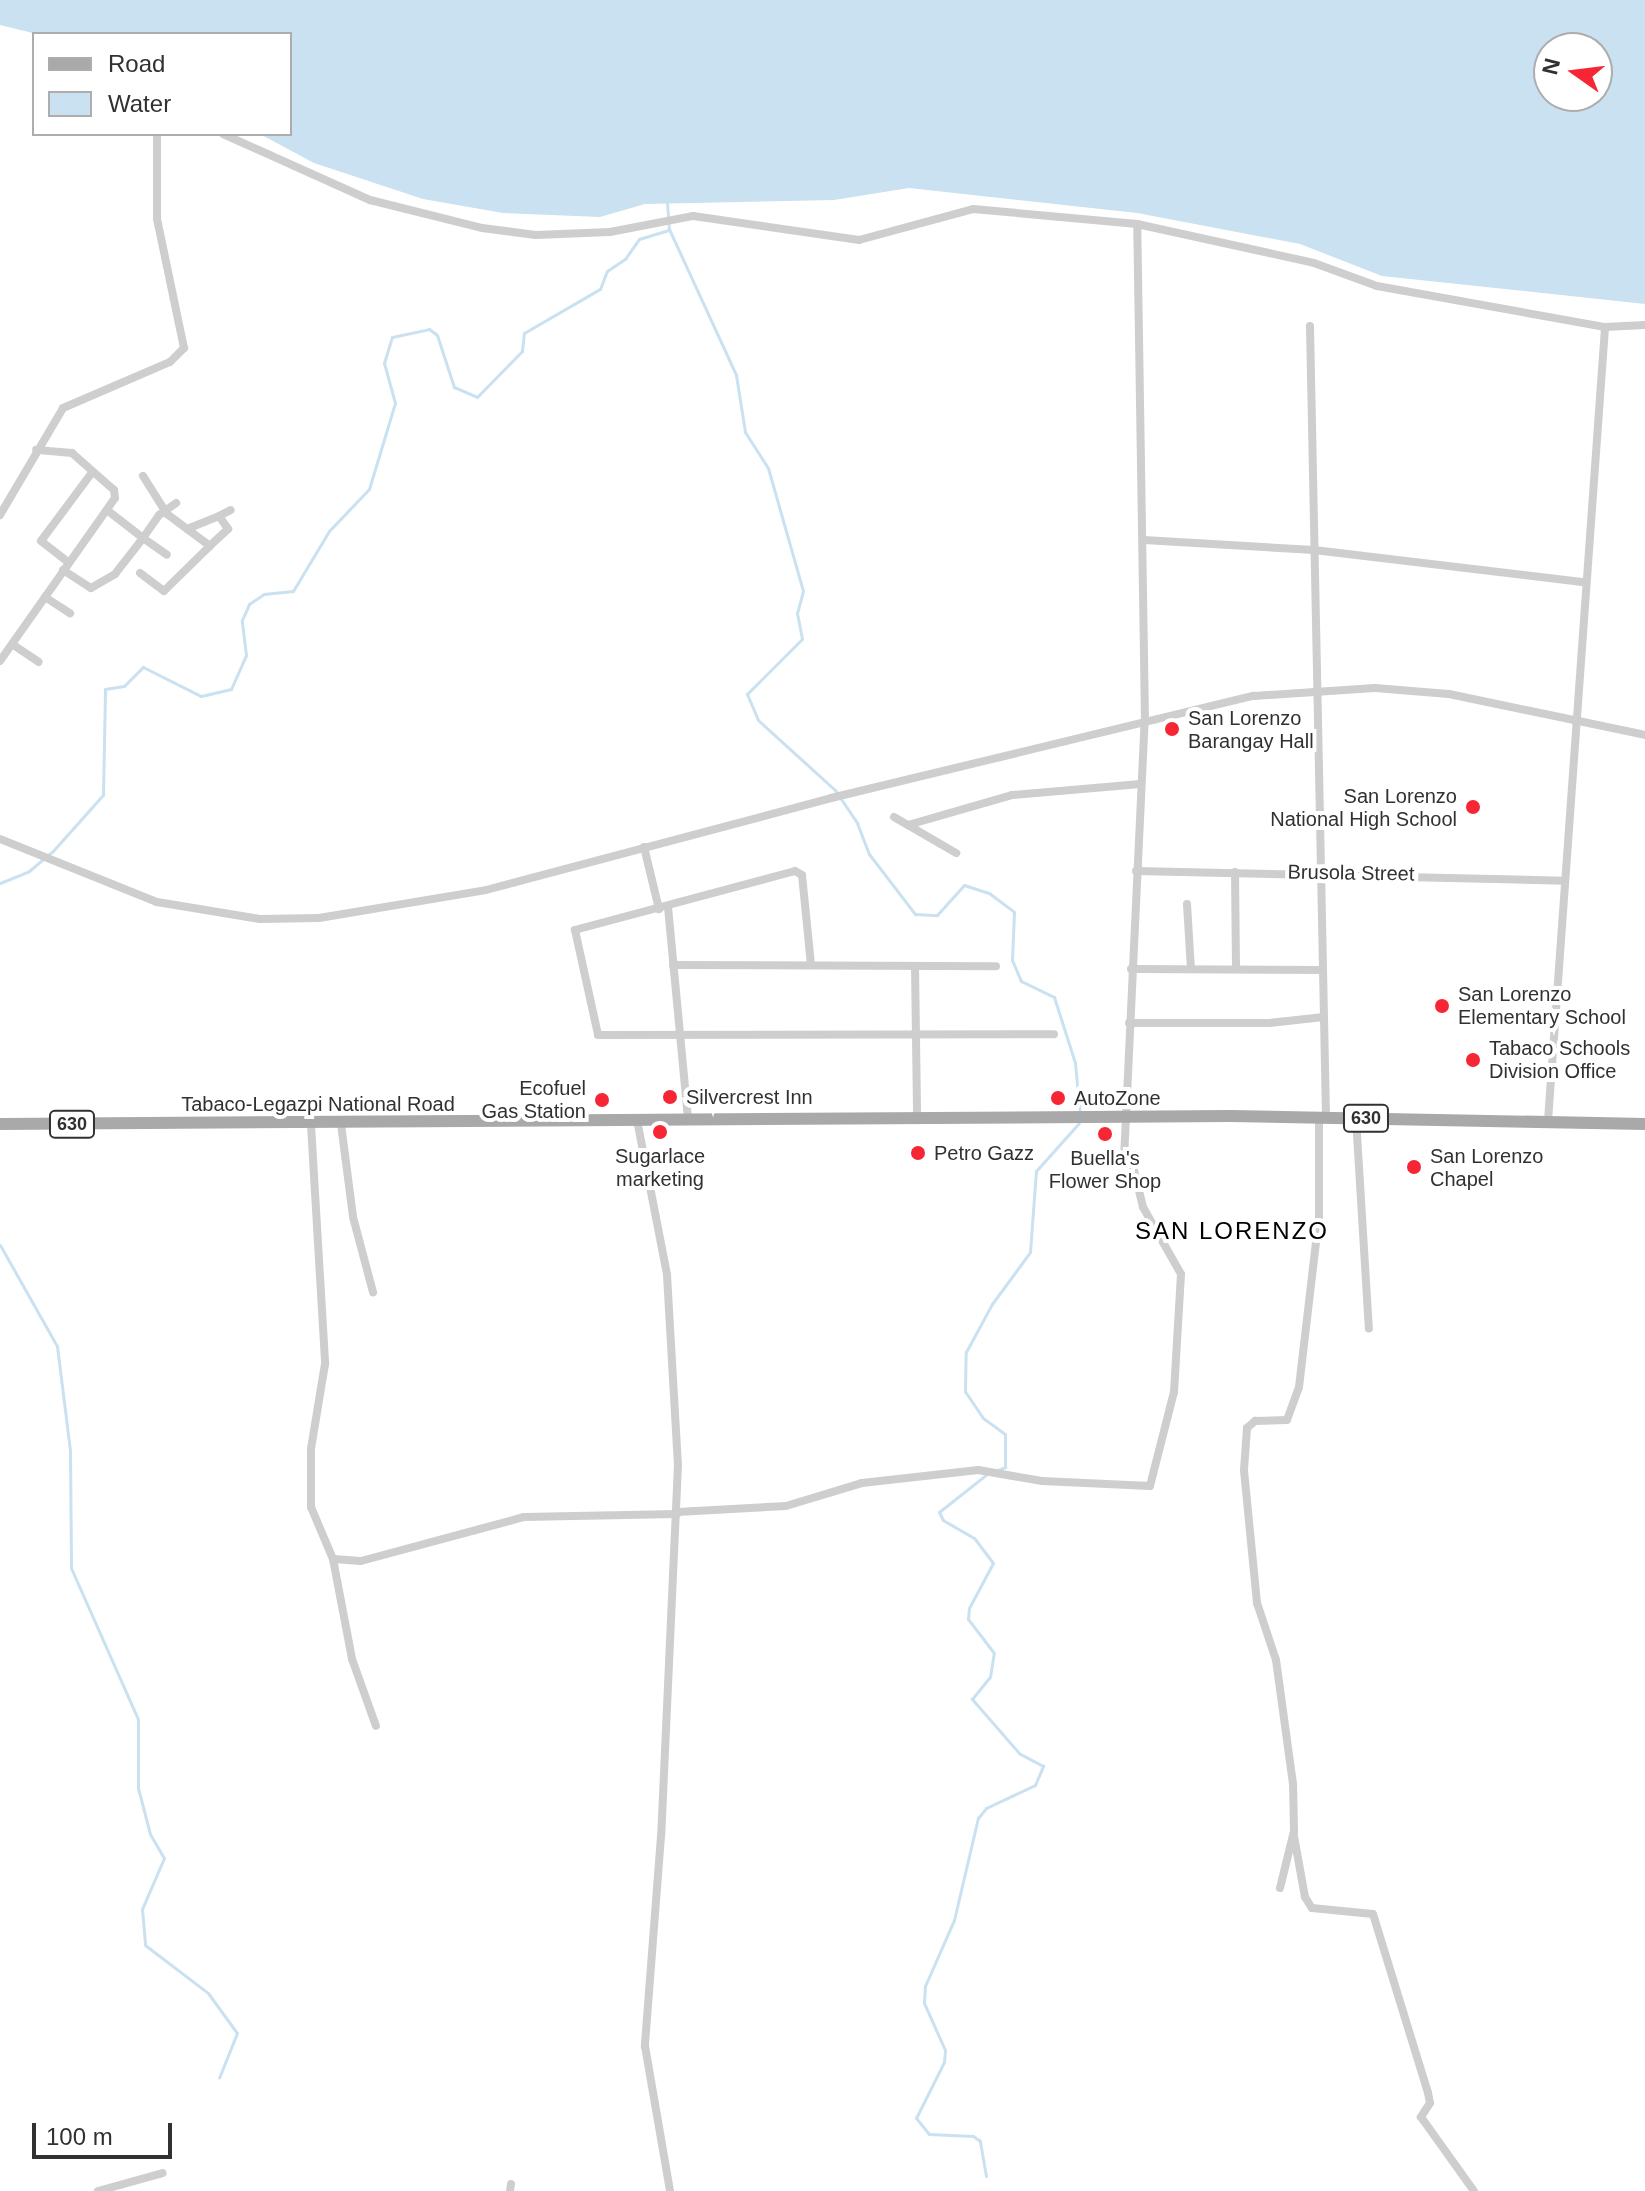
<!DOCTYPE html>
<html>
<head>
<meta charset="utf-8">
<style>
	body { margin:0 }
	#map { position:relative; width:1645px; height:2191px; overflow:hidden; background:#fff; font-family:Helvetica,sans-serif }
	div>[style] { position:absolute }
	[style*='--x'] { left:calc(var(--x)*1px); top:calc(var(--y)*1px); width:calc(var(--w)*1px); rotate:calc(var(--a)*1deg) }
	.water>* { inset:0; background:#c9e1f0 }
	.stream>* { height:3px; margin:-1.5px; padding:0 1.5px; transform-origin:1.5px; border-radius:1.5px; background:#c9e1f0 }
	.street>* { height:8px; margin:-4px; padding:0 4px; transform-origin:4px; border-radius:4px; background:#cecece }
	.primary>* { height:12px; margin:-6px; padding:0 6px; transform-origin:6px; border-radius:6px; background:#a9a9a9 }
	.dots>* { width:22px; height:22px; translate:-50% -50%; box-sizing:border-box; border:4px solid #fff; border-radius:50% }
	span { translate:-50% -50%; white-space:nowrap; text-align:center; line-height:1.15; -webkit-text-stroke:8px #fff; paint-order:stroke }
	.shield-label span { padding:2px 6px; background:#fff; border:2px solid; border-radius:6px; -webkit-text-stroke-width:0 }
	.shield-label { font-size:18px; color:#313131; font-weight:700 }
	.poi-label { font-size:20px; color:#313131 }
	.left { translate:0 -50%; text-align:left }
	.right { translate:-100% -50%; text-align:right }
	.street-label { font-size:20px; color:#313131 }
	.quarter-label { font-size:24px; color:#000; letter-spacing:2px }
	.legend { position:absolute; left:32px; top:32px; width:260px; height:104px; box-sizing:border-box; background:#fff; border:2px solid #adadad; margin:0; padding:10px 14px; list-style:none; font-size:24px; color:#313131 }
	.legend li { display:flex; align-items:center; gap:16px; height:40px }
	.legend b { width:40px; border:2px solid #adadad }
	.north { position:absolute; left:1533px; top:32px; width:80px; height:80px; box-sizing:border-box; background:#fff; border:2px solid #adadad; border-radius:50%; rotate:284deg; font-size:22px; font-weight:700; line-height:32px; text-align:center; color:#313131 }
	.north::after { content:''; display:block; margin:auto; width:28px; height:36px; background:#f62635; clip-path:polygon(50% 0,100% 100%,50% 72%,0 100%) }
	.scale { position:absolute; left:32px; top:2123px; width:140px; height:36px; box-sizing:border-box; border:4px solid #313131; border-top:0; padding-left:10px; font-size:24px; line-height:28px; white-space:nowrap; color:#313131; -webkit-text-stroke:6px #fff; paint-order:stroke }
</style>
</head>
<body>
<div id="map">
	<div class="water">
		<div style="clip-path:polygon(evenodd,0 0,1645px 0,1645px 304px,1382px 276px,1300px 244px,1137px 213px,909px 188px,834px 200px,645px 204px,600px 217px,503px 213px,423px 199px,314px 163px,260px 134px,290px 134px,290px 34px,37px 34px,0 25px,0 0,1549px 48px,1597px 48px,1597px 96px,1549px 96px,1549px 48px)"></div>
	</div>
	<div class="stream">
		<div style="--x:667;--y:202;--w:27;--a:86"></div>
		<div style="--x:669;--y:229;--w:161;--a:65.3"></div>
		<div style="--x:736;--y:375;--w:58;--a:81"></div>
		<div style="--x:745;--y:432;--w:43;--a:57.4"></div>
		<div style="--x:768;--y:468;--w:128;--a:74.1"></div>
		<div style="--x:803;--y:591;--w:23;--a:105"></div>
		<div style="--x:797;--y:613;--w:26;--a:79"></div>
		<div style="--x:802;--y:639;--w:78;--a:135"></div>
		<div style="--x:747;--y:694;--w:28;--a:67"></div>
		<div style="--x:758;--y:720;--w:104;--a:42.3"></div>
		<div style="--x:835;--y:790;--w:40;--a:56"></div>
		<div style="--x:857;--y:823;--w:33;--a:69"></div>
		<div style="--x:869;--y:854;--w:76;--a:52.5"></div>
		<div style="--x:915;--y:914;--w:22;--a:3"></div>
		<div style="--x:937;--y:915;--w:40;--a:-48"></div>
		<div style="--x:964;--y:885;--w:26;--a:18"></div>
		<div style="--x:989;--y:893;--w:31;--a:37"></div>
		<div style="--x:1014;--y:912;--w:48;--a:92.4"></div>
		<div style="--x:1012;--y:960;--w:23;--a:67"></div>
		<div style="--x:1021;--y:981;--w:37;--a:26"></div>
		<div style="--x:1054;--y:997;--w:69;--a:72.3"></div>
		<div style="--x:1075;--y:1063;--w:52;--a:84.5"></div>
		<div style="--x:0;--y:883;--w:31;--a:-22"></div>
		<div style="--x:29;--y:871;--w:30;--a:-40"></div>
		<div style="--x:52;--y:852;--w:76;--a:-48.2"></div>
		<div style="--x:103;--y:795;--w:106;--a:-88.9"></div>
		<div style="--x:105;--y:689;--w:19;--a:-9"></div>
		<div style="--x:124;--y:686;--w:27;--a:-45"></div>
		<div style="--x:143;--y:667;--w:65;--a:26.6"></div>
		<div style="--x:201;--y:696;--w:31;--a:-13"></div>
		<div style="--x:231;--y:689;--w:37;--a:-66"></div>
		<div style="--x:246;--y:655;--w:35;--a:-97"></div>
		<div style="--x:242;--y:620;--w:17;--a:-66"></div>
		<div style="--x:249;--y:604;--w:18;--a:-34"></div>
		<div style="--x:264;--y:594;--w:29;--a:-6"></div>
		<div style="--x:293;--y:591;--w:70;--a:-59"></div>
		<div style="--x:329;--y:531;--w:58;--a:-46.4"></div>
		<div style="--x:369;--y:489;--w:90;--a:-73.2"></div>
		<div style="--x:395;--y:403;--w:41;--a:-105.4"></div>
		<div style="--x:384;--y:363;--w:27;--a:-73"></div>
		<div style="--x:392;--y:337;--w:38;--a:-12"></div>
		<div style="--x:429;--y:329;--w:10;--a:37"></div>
		<div style="--x:437;--y:335;--w:55;--a:71.9"></div>
		<div style="--x:454;--y:387;--w:25;--a:23"></div>
		<div style="--x:477;--y:397;--w:64;--a:-45.6"></div>
		<div style="--x:522;--y:351;--w:18;--a:-84"></div>
		<div style="--x:524;--y:333;--w:88;--a:-30.1"></div>
		<div style="--x:600;--y:289;--w:19;--a:-69"></div>
		<div style="--x:607;--y:271;--w:22;--a:-34"></div>
		<div style="--x:625;--y:259;--w:24;--a:-55"></div>
		<div style="--x:639;--y:239;--w:30;--a:-17"></div>
		<div style="--x:0;--y:1245;--w:116;--a:60.6"></div>
		<div style="--x:57;--y:1346;--w:106;--a:82.9"></div>
		<div style="--x:70;--y:1451;--w:117;--a:89.5"></div>
		<div style="--x:71;--y:1568;--w:165;--a:66.1"></div>
		<div style="--x:138;--y:1719;--w:69;--a:90"></div>
		<div style="--x:138;--y:1788;--w:48;--a:75.4"></div>
		<div style="--x:150;--y:1834;--w:28;--a:60"></div>
		<div style="--x:164;--y:1858;--w:56;--a:113.3"></div>
		<div style="--x:142;--y:1909;--w:36;--a:85"></div>
		<div style="--x:145;--y:1945;--w:79;--a:37.3"></div>
		<div style="--x:208;--y:1993;--w:49;--a:54.1"></div>
		<div style="--x:237;--y:2033;--w:48;--a:111.8"></div>
		<div style="--x:998;--y:1470;--w:8;--a:-23"></div>
		<div style="--x:1005;--y:1467;--w:33;--a:-90"></div>
		<div style="--x:1005;--y:1434;--w:27;--a:-144"></div>
		<div style="--x:983;--y:1418;--w:32;--a:-124"></div>
		<div style="--x:965;--y:1391;--w:39;--a:-89"></div>
		<div style="--x:966;--y:1352;--w:55;--a:-61.6"></div>
		<div style="--x:992;--y:1304;--w:64;--a:-53.8"></div>
		<div style="--x:1030;--y:1252;--w:81;--a:-85.8"></div>
		<div style="--x:1036;--y:1171;--w:64;--a:-48.1"></div>
		<div style="--x:986;--y:2176;--w:36;--a:-100"></div>
		<div style="--x:980;--y:2141;--w:9;--a:-144"></div>
		<div style="--x:973;--y:2136;--w:44;--a:-177.4"></div>
		<div style="--x:929;--y:2134;--w:21;--a:-129"></div>
		<div style="--x:916;--y:2118;--w:63;--a:-63.4"></div>
		<div style="--x:944;--y:2062;--w:12;--a:-85"></div>
		<div style="--x:945;--y:2050;--w:51;--a:-114.1"></div>
		<div style="--x:924;--y:2003;--w:17;--a:-87"></div>
		<div style="--x:925;--y:1986;--w:72;--a:-66.3"></div>
		<div style="--x:954;--y:1920;--w:105;--a:-76.8"></div>
		<div style="--x:978;--y:1818;--w:13;--a:-51"></div>
		<div style="--x:986;--y:1808;--w:54;--a:-25.1"></div>
		<div style="--x:1035;--y:1785;--w:21;--a:-67"></div>
		<div style="--x:1043;--y:1766;--w:27;--a:-152"></div>
		<div style="--x:1019;--y:1753;--w:72;--a:-131"></div>
		<div style="--x:972;--y:1699;--w:28;--a:-51"></div>
		<div style="--x:990;--y:1677;--w:24;--a:-81"></div>
		<div style="--x:994;--y:1653;--w:43;--a:-127.4"></div>
		<div style="--x:968;--y:1619;--w:11;--a:-85"></div>
		<div style="--x:969;--y:1608;--w:51;--a:-61.9"></div>
		<div style="--x:993;--y:1563;--w:31;--a:-127"></div>
		<div style="--x:974;--y:1538;--w:36;--a:-150"></div>
		<div style="--x:943;--y:1520;--w:9;--a:-117"></div>
		<div style="--x:939;--y:1512;--w:61;--a:-38.4"></div>
	</div>
	<div class="street">
		<div style="--x:223;--y:134;--w:161;--a:24.2"></div>
		<div style="--x:370;--y:200;--w:115;--a:14"></div>
		<div style="--x:482;--y:228;--w:54;--a:7.4"></div>
		<div style="--x:536;--y:235;--w:74;--a:-2.3"></div>
		<div style="--x:610;--y:232;--w:85;--a:-10.9"></div>
		<div style="--x:693;--y:216;--w:168;--a:8.2"></div>
		<div style="--x:859;--y:240;--w:118;--a:-15.2"></div>
		<div style="--x:973;--y:209;--w:165;--a:5.2"></div>
		<div style="--x:1137;--y:224;--w:181;--a:12.4"></div>
		<div style="--x:1314;--y:263;--w:67;--a:20.1"></div>
		<div style="--x:1377;--y:286;--w:232;--a:10.2"></div>
		<div style="--x:1605;--y:327;--w:40;--a:-2.9"></div>
		<div style="--x:1310;--y:326;--w:792;--a:88.84"></div>
		<div style="--x:107;--y:510;--w:46;--a:37.9"></div>
		<div style="--x:143;--y:538;--w:28;--a:-55"></div>
		<div style="--x:159;--y:515;--w:21;--a:-35"></div>
		<div style="--x:0;--y:515;--w:124;--a:-59.5"></div>
		<div style="--x:63;--y:408;--w:116;--a:-23.3"></div>
		<div style="--x:170;--y:362;--w:20;--a:-45"></div>
		<div style="--x:184;--y:348;--w:132;--a:-101.8"></div>
		<div style="--x:157;--y:219;--w:85;--a:-90"></div>
		<div style="--x:219;--y:516;--w:13;--a:-27"></div>
		<div style="--x:187;--y:529;--w:35;--a:-22"></div>
		<div style="--x:219;--y:516;--w:16;--a:55"></div>
		<div style="--x:228;--y:529;--w:25;--a:137"></div>
		<div style="--x:1144;--y:540;--w:170;--a:3.4"></div>
		<div style="--x:1314;--y:550;--w:272;--a:6.8"></div>
		<div style="--x:68;--y:562;--w:34;--a:-142"></div>
		<div style="--x:41;--y:541;--w:84;--a:-53.3"></div>
		<div style="--x:63;--y:570;--w:33;--a:33"></div>
		<div style="--x:91;--y:588;--w:28;--a:-30"></div>
		<div style="--x:115;--y:574;--w:46;--a:-52.1"></div>
		<div style="--x:143;--y:538;--w:29;--a:35"></div>
		<div style="--x:140;--y:573;--w:30;--a:37"></div>
		<div style="--x:164;--y:591;--w:64;--a:-44.4"></div>
		<div style="--x:210;--y:546;--w:54;--a:-143.3"></div>
		<div style="--x:167;--y:514;--w:45;--a:-122.3"></div>
		<div style="--x:45;--y:597;--w:30;--a:33"></div>
		<div style="--x:12;--y:644;--w:32;--a:34"></div>
		<div style="--x:0;--y:661;--w:199;--a:-54.8"></div>
		<div style="--x:115;--y:498;--w:8;--a:-97"></div>
		<div style="--x:114;--y:490;--w:56;--a:-138.6"></div>
		<div style="--x:72;--y:453;--w:36;--a:-175"></div>
		<div style="--x:894;--y:817;--w:72;--a:30.1"></div>
		<div style="--x:908;--y:825;--w:108;--a:-16.1"></div>
		<div style="--x:1012;--y:795;--w:129;--a:-4.9"></div>
		<div style="--x:0;--y:839;--w:169;--a:21.9"></div>
		<div style="--x:157;--y:902;--w:104;--a:9.4"></div>
		<div style="--x:260;--y:919;--w:59;--a:-1"></div>
		<div style="--x:319;--y:918;--w:169;--a:-9.5"></div>
		<div style="--x:486;--y:890;--w:357;--a:-14.9"></div>
		<div style="--x:831;--y:798;--w:435;--a:-13.6"></div>
		<div style="--x:1254;--y:696;--w:121;--a:-3.8"></div>
		<div style="--x:1375;--y:688;--w:74;--a:4.6"></div>
		<div style="--x:1449;--y:694;--w:200;--a:11.8"></div>
		<div style="--x:644;--y:847;--w:64;--a:76.4"></div>
		<div style="--x:1136;--y:871;--w:429;--a:1.3"></div>
		<div style="--x:1235;--y:872;--w:97;--a:89.4"></div>
		<div style="--x:1187;--y:904;--w:65;--a:86.5"></div>
		<div style="--x:668;--y:907;--w:213;--a:84.6"></div>
		<div style="--x:673;--y:965;--w:323;--a:0.2"></div>
		<div style="--x:811;--y:965;--w:90;--a:-95.7"></div>
		<div style="--x:802;--y:875;--w:8;--a:-150"></div>
		<div style="--x:795;--y:871;--w:228;--a:165"></div>
		<div style="--x:575;--y:930;--w:107;--a:77.6"></div>
		<div style="--x:598;--y:1035;--w:456;--a:-0.1"></div>
		<div style="--x:915;--y:966;--w:150;--a:89.2"></div>
		<div style="--x:1131;--y:969;--w:192;--a:0.3"></div>
		<div style="--x:1129;--y:1023;--w:140;--a:0"></div>
		<div style="--x:1269;--y:1023;--w:55;--a:-6.2"></div>
		<div style="--x:1356;--y:1118;--w:211;--a:86.5"></div>
		<div style="--x:637;--y:1120;--w:158;--a:79"></div>
		<div style="--x:667;--y:1275;--w:190;--a:86.7"></div>
		<div style="--x:678;--y:1465;--w:371;--a:92.6"></div>
		<div style="--x:661;--y:1836;--w:211;--a:94.4"></div>
		<div style="--x:645;--y:2046;--w:147;--a:80.2"></div>
		<div style="--x:1548;--y:1121;--w:796;--a:-85.89"></div>
		<div style="--x:341;--y:1124;--w:94;--a:82.6"></div>
		<div style="--x:353;--y:1217;--w:78;--a:75.1"></div>
		<div style="--x:311;--y:1125;--w:239;--a:86.6"></div>
		<div style="--x:325;--y:1364;--w:86;--a:99.4"></div>
		<div style="--x:311;--y:1449;--w:58;--a:90"></div>
		<div style="--x:311;--y:1507;--w:56;--a:67.1"></div>
		<div style="--x:333;--y:1559;--w:102;--a:79.2"></div>
		<div style="--x:352;--y:1659;--w:71;--a:70.3"></div>
		<div style="--x:677;--y:1512;--w:109;--a:-3.2"></div>
		<div style="--x:786;--y:1506;--w:79;--a:-16.8"></div>
		<div style="--x:862;--y:1483;--w:117;--a:-6.4"></div>
		<div style="--x:978;--y:1470;--w:65;--a:9.8"></div>
		<div style="--x:1042;--y:1481;--w:108;--a:2.7"></div>
		<div style="--x:1150;--y:1486;--w:97;--a:-75.7"></div>
		<div style="--x:1174;--y:1392;--w:118;--a:-86.6"></div>
		<div style="--x:1181;--y:1274;--w:77;--a:-119.6"></div>
		<div style="--x:1143;--y:1207;--w:42;--a:-103.7"></div>
		<div style="--x:1133;--y:1166;--w:11;--a:-142"></div>
		<div style="--x:1124;--y:1159;--w:440;--a:-87.3"></div>
		<div style="--x:1145;--y:720;--w:496;--a:-90.9"></div>
		<div style="--x:333;--y:1559;--w:28;--a:4"></div>
		<div style="--x:361;--y:1561;--w:169;--a:-15.1"></div>
		<div style="--x:524;--y:1517;--w:153;--a:-1.1"></div>
		<div style="--x:1294;--y:1836;--w:62;--a:79.8"></div>
		<div style="--x:1305;--y:1897;--w:13;--a:58"></div>
		<div style="--x:1312;--y:1908;--w:61;--a:5.6"></div>
		<div style="--x:1373;--y:1914;--w:187;--a:72.9"></div>
		<div style="--x:1428;--y:2093;--w:10;--a:79"></div>
		<div style="--x:1430;--y:2103;--w:17;--a:123"></div>
		<div style="--x:1421;--y:2117;--w:91;--a:54.4"></div>
		<div style="--x:1280;--y:1888;--w:59;--a:-76.2"></div>
		<div style="--x:1294;--y:1831;--w:47;--a:-91.2"></div>
		<div style="--x:1293;--y:1784;--w:125;--a:-97.8"></div>
		<div style="--x:1276;--y:1660;--w:60;--a:-108.4"></div>
		<div style="--x:1257;--y:1603;--w:134;--a:-95.6"></div>
		<div style="--x:1244;--y:1470;--w:42;--a:-85.9"></div>
		<div style="--x:1247;--y:1428;--w:11;--a:-41"></div>
		<div style="--x:1255;--y:1421;--w:32;--a:-2"></div>
		<div style="--x:1287;--y:1420;--w:35;--a:-70"></div>
		<div style="--x:1299;--y:1387;--w:172;--a:-83.3"></div>
		<div style="--x:1319;--y:1216;--w:98;--a:-90"></div>
		<div style="--x:98;--y:2191;--w:67;--a:-15.5"></div>
		<div style="--x:510;--y:2191;--w:7;--a:-82"></div>
	</div>
	<div class="primary">
		<div style="--x:0;--y:1124;--w:1231;--a:-0.37"></div>
		<div style="--x:1231;--y:1116;--w:414;--a:1.1"></div>
	</div>
	<div class="dots">
		<div style="left:1172px;top:729px;background:#f62635"></div>
		<div style="left:1473px;top:807px;background:#f62635"></div>
		<div style="left:1442px;top:1006px;background:#f62635"></div>
		<div style="left:1473px;top:1060px;background:#f62635"></div>
		<div style="left:670px;top:1097px;background:#f62635"></div>
		<div style="left:1058px;top:1098px;background:#f62635"></div>
		<div style="left:602px;top:1100px;background:#f62635"></div>
		<div style="left:660px;top:1132px;background:#f62635"></div>
		<div style="left:1105px;top:1134px;background:#f62635"></div>
		<div style="left:918px;top:1153px;background:#f62635"></div>
		<div style="left:1414px;top:1167px;background:#f62635"></div>
	</div>
	<div class="shield-label">
		<span style="left:1366px;top:1118px">630</span>
		<span style="left:72px;top:1124px">630</span>
	</div>
	<div class="poi-label">
		<span class="left" style="left:1188px;top:730px">San Lorenzo<br>Barangay Hall</span>
		<span class="right" style="left:1457px;top:808px">San Lorenzo<br>National High School</span>
		<span class="left" style="left:1458px;top:1006px">San Lorenzo<br>Elementary School</span>
		<span class="left" style="left:1489px;top:1060px">Tabaco Schools<br>Division Office</span>
		<span class="right" style="left:586px;top:1100px">Ecofuel<br>Gas Station</span>
		<span class="left" style="left:686px;top:1097px">Silvercrest Inn</span>
		<span class="left" style="left:1074px;top:1098px">AutoZone</span>
		<span class="left" style="left:934px;top:1153px">Petro Gazz</span>
		<span style="left:660px;top:1168px">Sugarlace<br>marketing</span>
		<span class="left" style="left:1430px;top:1168px">San Lorenzo<br>Chapel</span>
		<span style="left:1105px;top:1170px">Buella's<br>Flower Shop</span>
	</div>
	<div class="street-label">
		<span style="left:1351px;top:873px;rotate:1deg">Brusola Street</span>
		<span style="left:318px;top:1104px">Tabaco-Legazpi National Road</span>
	</div>
	<div class="quarter-label">
		<span style="left:1232px;top:1231px">SAN LORENZO</span>
	</div>
	<ul class="legend">
	<li><b style="height:10px;background:#a9a9a9"></b>Road</li>
	<li><b style="height:22px;background:#c9e1f0"></b>Water</li>
	</ul>
	<div class="north">N</div>
	<div class="scale">100 m</div>
</div>
</body>
</html>
